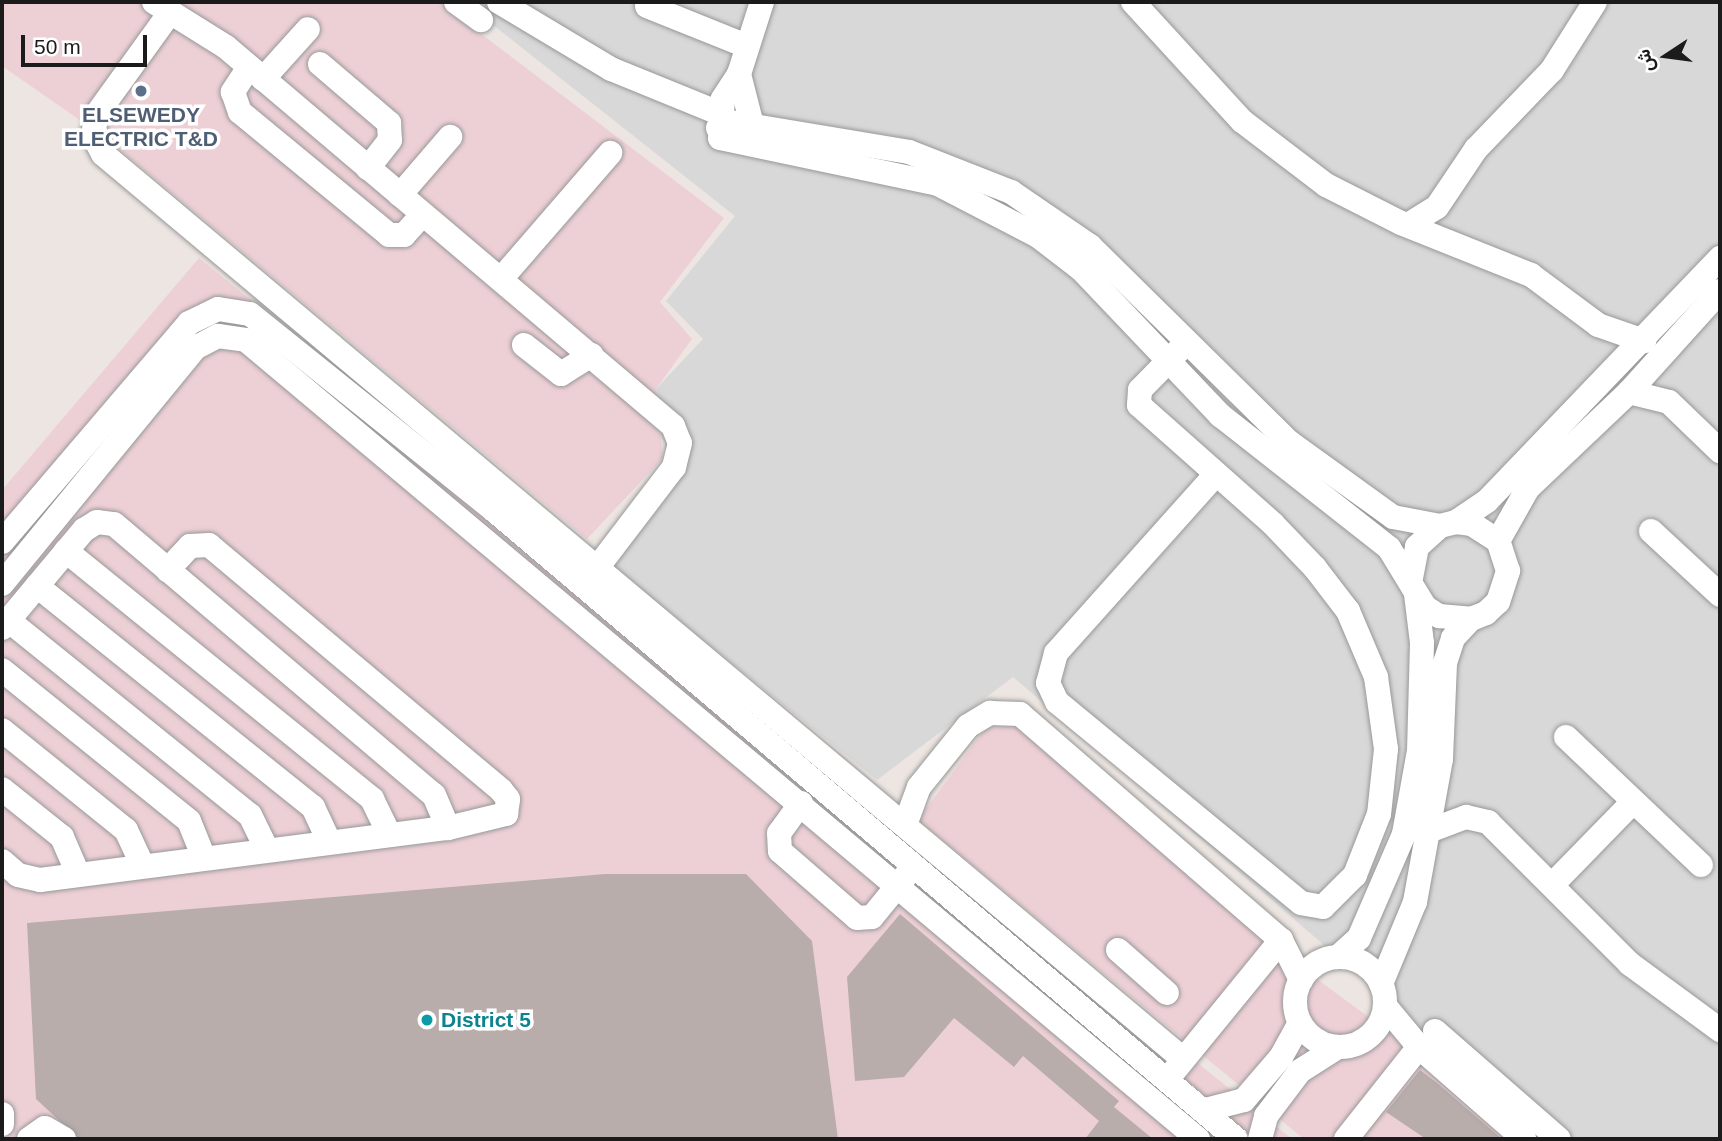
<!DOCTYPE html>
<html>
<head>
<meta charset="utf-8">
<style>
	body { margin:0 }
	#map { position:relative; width:1722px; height:1141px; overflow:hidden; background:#ece5e1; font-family:Helvetica,Vazirmatn,sans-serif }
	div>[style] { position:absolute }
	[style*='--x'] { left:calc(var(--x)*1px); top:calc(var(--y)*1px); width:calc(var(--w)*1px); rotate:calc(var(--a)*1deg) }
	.residential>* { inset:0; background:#d9d8d8 }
	.commercial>* { inset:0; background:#edd0d6 }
	.building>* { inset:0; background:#b8adab }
	.roads { filter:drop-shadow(0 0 2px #989898) drop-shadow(0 0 2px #989898) }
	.minor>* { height:24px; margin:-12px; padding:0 12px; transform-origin:12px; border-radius:12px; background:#fff }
	.minor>.ring { margin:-12px; padding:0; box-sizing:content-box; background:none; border:24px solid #fff; border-radius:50% }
	.dots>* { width:19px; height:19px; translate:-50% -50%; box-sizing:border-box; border:4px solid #fff; border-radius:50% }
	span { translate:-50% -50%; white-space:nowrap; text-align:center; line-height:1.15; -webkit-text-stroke:7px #fff; paint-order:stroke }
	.service-label { font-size:21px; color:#4e5e75; font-weight:700 }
	.culture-label { font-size:21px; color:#0d838f; font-weight:700 }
	.left { translate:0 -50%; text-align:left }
	.frame { position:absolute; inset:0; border:4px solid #1b1b1b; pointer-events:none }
	.north { position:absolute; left:1631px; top:21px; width:70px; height:70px; -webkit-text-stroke:5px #fff; paint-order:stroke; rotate:257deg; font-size:19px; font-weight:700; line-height:28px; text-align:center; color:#1b1b1b }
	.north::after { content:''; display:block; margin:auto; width:24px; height:32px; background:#1b1b1b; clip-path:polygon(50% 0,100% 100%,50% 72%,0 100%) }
	.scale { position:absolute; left:21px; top:35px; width:126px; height:32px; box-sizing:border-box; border:4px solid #1b1b1b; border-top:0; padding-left:9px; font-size:21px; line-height:24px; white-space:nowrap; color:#1b1b1b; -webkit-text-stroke:5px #fff; paint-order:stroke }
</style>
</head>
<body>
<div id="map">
	<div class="residential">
		<div style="clip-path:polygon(464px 2px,1720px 2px,1720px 1139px,1549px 1139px,1013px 677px,877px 780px,609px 565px,686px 459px,662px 439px,656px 389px,703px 339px,666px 301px,735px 216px)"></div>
	</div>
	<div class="commercial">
		<div style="clip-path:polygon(2px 2px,439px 2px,724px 218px,660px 302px,692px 339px,656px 389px,663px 458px,587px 539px,110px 141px,2px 66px)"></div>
		<div style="clip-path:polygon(199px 258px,1292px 1139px,2px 1139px,2px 490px)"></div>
		<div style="clip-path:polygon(1020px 726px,1264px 940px,1534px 1139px,1304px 1139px,918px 820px,986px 727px)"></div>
	</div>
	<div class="building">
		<div style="clip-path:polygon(605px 874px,746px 874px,812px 941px,838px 1139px,79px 1139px,36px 1099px,27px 923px)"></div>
		<div style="clip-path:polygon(900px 914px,1119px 1101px,1114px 1107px,1153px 1139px,1085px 1139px,1099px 1121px,1023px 1056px,1014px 1067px,954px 1018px,904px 1077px,855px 1081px,847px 977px)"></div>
		<div style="clip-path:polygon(1420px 1070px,1437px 1083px,1502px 1139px,1426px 1139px,1386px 1112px)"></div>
	</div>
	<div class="roads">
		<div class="minor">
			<div style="--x:154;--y:2;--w:85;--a:32"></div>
			<div style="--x:226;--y:47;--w:586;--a:40.29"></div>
			<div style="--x:673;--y:426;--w:18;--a:68"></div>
			<div style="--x:680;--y:443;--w:25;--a:104"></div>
			<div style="--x:674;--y:467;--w:127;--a:127.3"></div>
			<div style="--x:456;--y:2;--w:31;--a:36"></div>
			<div style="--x:499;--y:2;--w:131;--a:30.9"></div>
			<div style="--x:611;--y:69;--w:117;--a:22.2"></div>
			<div style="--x:1133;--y:2;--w:161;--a:47.5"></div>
			<div style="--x:1242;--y:121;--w:106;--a:37.3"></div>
			<div style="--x:1326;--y:185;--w:84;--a:26.9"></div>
			<div style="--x:1401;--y:223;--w:140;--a:21.8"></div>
			<div style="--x:1531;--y:275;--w:84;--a:36.7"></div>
			<div style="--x:1598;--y:325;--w:49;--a:19.2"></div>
			<div style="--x:647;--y:6;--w:105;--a:21.9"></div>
			<div style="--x:169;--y:14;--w:123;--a:125.8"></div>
			<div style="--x:97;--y:114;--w:21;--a:101"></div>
			<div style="--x:93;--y:135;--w:21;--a:62"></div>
			<div style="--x:103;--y:154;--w:1409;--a:39.96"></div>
			<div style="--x:320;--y:64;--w:91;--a:40.5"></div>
			<div style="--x:389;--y:123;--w:17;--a:87"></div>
			<div style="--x:390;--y:140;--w:36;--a:128"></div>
			<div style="--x:249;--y:67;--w:30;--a:123"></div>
			<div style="--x:233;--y:92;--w:21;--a:71"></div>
			<div style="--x:240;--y:112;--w:193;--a:39.5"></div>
			<div style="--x:389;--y:235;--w:15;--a:0"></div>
			<div style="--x:404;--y:235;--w:28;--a:-48"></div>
			<div style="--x:739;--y:74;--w:30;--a:123"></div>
			<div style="--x:723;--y:99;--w:39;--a:94"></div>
			<div style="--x:720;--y:138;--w:223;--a:11.9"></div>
			<div style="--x:938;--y:184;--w:113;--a:27.5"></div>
			<div style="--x:1038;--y:236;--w:54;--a:37.5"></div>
			<div style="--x:1081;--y:269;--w:202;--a:46.4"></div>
			<div style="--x:1220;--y:415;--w:215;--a:38.2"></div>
			<div style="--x:1389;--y:548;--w:69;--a:58.6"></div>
			<div style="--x:1425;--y:607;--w:17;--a:33"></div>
			<div style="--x:1439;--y:616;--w:32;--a:5"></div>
			<div style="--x:1471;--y:619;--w:16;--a:-22"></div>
			<div style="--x:1486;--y:613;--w:16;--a:-43"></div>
			<div style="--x:1498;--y:602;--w:33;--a:-72"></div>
			<div style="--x:1508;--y:571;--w:32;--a:-108"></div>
			<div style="--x:1498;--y:541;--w:31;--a:-147"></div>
			<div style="--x:1472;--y:524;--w:16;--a:-173"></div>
			<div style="--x:1456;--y:522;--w:16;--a:166"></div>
			<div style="--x:1440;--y:526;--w:31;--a:138"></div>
			<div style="--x:1417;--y:547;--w:32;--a:101"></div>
			<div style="--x:263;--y:79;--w:67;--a:-48"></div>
			<div style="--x:752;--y:125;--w:53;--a:-104.3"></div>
			<div style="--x:739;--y:74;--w:76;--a:-72.3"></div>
			<div style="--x:718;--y:128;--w:13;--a:-27"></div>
			<div style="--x:730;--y:122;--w:181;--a:9.5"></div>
			<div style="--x:909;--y:152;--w:110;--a:21.4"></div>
			<div style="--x:1011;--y:192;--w:96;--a:34.4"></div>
			<div style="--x:1090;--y:246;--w:279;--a:44.6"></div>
			<div style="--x:1289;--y:442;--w:128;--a:35.8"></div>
			<div style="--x:1393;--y:517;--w:48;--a:10.8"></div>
			<div style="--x:400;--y:195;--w:77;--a:-49.2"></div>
			<div style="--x:1408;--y:225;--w:34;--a:-32"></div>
			<div style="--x:1437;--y:207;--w:70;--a:-56.1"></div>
			<div style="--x:1476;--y:149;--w:110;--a:-46.1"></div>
			<div style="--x:1552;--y:70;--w:80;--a:-57.7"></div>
			<div style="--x:501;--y:279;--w:167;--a:-49.1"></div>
			<div style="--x:524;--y:345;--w:47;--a:38.1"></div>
			<div style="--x:561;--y:374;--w:36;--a:-32"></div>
			<div style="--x:1184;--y:345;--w:63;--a:134.4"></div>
			<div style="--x:1140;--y:390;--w:15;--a:94"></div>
			<div style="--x:1139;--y:405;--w:179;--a:41.6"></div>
			<div style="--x:1273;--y:524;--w:61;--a:46.3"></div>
			<div style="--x:1315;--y:568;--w:54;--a:52.5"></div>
			<div style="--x:1348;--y:611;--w:72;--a:67"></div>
			<div style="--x:1376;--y:677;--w:73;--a:82.1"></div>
			<div style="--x:1386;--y:749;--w:65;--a:96.1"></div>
			<div style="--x:1379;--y:814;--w:66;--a:111.5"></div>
			<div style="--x:1355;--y:875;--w:45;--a:135"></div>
			<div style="--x:1323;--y:907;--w:22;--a:-170"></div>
			<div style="--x:1301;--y:903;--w:316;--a:-140.5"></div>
			<div style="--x:1057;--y:702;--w:21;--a:-115"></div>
			<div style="--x:1048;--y:683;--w:31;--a:-75"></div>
			<div style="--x:1056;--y:653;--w:240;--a:-48.2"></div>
			<div style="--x:1629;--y:392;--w:41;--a:14"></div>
			<div style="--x:1669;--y:402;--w:71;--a:43.9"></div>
			<div style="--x:1456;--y:522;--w:37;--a:-34"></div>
			<div style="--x:1487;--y:501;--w:337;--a:-46.2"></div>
			<div style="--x:1651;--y:531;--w:94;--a:42.8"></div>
			<div style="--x:1498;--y:541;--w:61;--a:-60.5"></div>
			<div style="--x:1528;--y:488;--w:139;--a:-43.5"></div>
			<div style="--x:1629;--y:392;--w:136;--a:-48"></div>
			<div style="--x:2;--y:542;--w:288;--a:-49.5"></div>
			<div style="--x:189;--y:323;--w:32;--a:-26"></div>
			<div style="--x:218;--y:309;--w:32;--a:9"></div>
			<div style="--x:250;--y:314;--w:314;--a:38.8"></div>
			<div style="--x:495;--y:511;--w:971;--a:40.28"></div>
			<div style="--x:66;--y:551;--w:394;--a:39"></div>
			<div style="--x:372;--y:799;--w:39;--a:64"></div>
			<div style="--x:2;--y:584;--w:305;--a:-50.7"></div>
			<div style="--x:195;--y:348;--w:26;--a:-28"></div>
			<div style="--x:218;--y:336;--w:28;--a:8"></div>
			<div style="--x:246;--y:340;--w:1243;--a:40.01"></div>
			<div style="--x:37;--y:586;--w:354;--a:38.7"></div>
			<div style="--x:313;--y:807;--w:38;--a:65"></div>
			<div style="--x:8;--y:620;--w:311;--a:38.9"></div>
			<div style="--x:250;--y:815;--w:39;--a:64"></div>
			<div style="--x:2;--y:628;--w:128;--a:-50.1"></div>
			<div style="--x:84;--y:530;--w:15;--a:-32"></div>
			<div style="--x:97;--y:522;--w:17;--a:7"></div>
			<div style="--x:114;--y:524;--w:419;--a:40.3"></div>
			<div style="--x:434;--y:795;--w:36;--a:67"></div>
			<div style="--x:2;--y:670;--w:240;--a:38.9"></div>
			<div style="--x:189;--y:821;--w:40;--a:68"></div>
			<div style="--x:2;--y:730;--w:159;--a:38.9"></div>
			<div style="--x:126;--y:830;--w:40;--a:65"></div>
			<div style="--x:1566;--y:737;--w:186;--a:43.5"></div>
			<div style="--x:2;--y:789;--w:77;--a:38.7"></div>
			<div style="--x:62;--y:837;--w:40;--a:66.6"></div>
			<div style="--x:801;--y:803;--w:37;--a:126"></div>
			<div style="--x:779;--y:833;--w:18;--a:87"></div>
			<div style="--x:780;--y:851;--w:102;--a:41"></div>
			<div style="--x:857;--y:918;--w:15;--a:-4"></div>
			<div style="--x:872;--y:917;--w:57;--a:-50.7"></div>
			<div style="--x:905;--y:825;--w:40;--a:-69.8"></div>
			<div style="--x:919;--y:787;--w:78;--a:-51.2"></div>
			<div style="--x:968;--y:726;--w:26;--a:-31"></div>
			<div style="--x:990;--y:713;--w:30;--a:2"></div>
			<div style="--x:1020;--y:714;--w:345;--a:40.9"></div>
			<div style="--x:1281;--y:940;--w:45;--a:63.4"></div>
			<div style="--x:1426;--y:832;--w:43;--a:-20.6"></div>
			<div style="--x:1466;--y:817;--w:23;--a:13"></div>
			<div style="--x:1488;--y:822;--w:201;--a:45"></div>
			<div style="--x:1630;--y:964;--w:112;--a:36.3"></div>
			<div style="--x:2;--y:861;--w:21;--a:41"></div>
			<div style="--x:18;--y:875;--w:23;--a:13"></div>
			<div style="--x:40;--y:880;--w:411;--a:-7.3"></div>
			<div style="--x:448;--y:828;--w:60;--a:-13.6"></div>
			<div style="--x:506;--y:814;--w:15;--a:-82"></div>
			<div style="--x:508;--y:799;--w:11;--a:-128"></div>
			<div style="--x:501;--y:790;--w:381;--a:-140"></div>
			<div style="--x:209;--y:545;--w:19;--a:177"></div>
			<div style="--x:190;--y:546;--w:33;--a:133"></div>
			<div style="--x:1552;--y:885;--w:116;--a:-45.7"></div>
			<div style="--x:1118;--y:950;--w:65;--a:41.3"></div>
			<div style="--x:1338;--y:957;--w:28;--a:-42"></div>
			<div style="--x:1359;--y:938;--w:113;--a:-66.6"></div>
			<div style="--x:1404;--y:834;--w:84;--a:-79.8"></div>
			<div style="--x:1419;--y:751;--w:108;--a:-88.4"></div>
			<div style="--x:1422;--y:643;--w:49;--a:-97"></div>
			<div class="ring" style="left:1295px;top:957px;width:66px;height:66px"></div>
			<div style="--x:1381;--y:984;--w:89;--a:-67.5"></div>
			<div style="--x:1415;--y:902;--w:145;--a:-79.7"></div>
			<div style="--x:1441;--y:759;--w:96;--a:-87.6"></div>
			<div style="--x:1445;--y:663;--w:26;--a:-72"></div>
			<div style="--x:1453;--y:638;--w:26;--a:-47"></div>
			<div style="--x:1385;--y:1006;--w:53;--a:50.3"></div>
			<div style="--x:1435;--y:1031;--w:164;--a:41.1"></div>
			<div style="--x:1175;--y:1070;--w:168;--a:-50.8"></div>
			<div style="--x:1205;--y:1110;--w:40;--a:-14.4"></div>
			<div style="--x:1244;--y:1100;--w:57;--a:-49.3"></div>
			<div style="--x:1281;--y:1057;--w:39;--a:-61"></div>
			<div style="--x:2;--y:1114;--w:10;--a:90"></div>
			<div style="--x:29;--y:1139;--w:19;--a:-35"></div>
			<div style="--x:45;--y:1128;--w:22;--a:30"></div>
			<div style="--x:1260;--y:1139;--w:24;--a:-75"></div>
			<div style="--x:1266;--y:1116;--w:56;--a:-52.9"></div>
			<div style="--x:1300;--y:1071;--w:45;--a:-32.3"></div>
			<div style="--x:1346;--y:1139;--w:117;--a:-51.6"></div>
			<div style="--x:1419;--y:1047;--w:140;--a:41.2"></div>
		</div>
	</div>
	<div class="dots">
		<div style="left:141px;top:91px;background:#5c6f8a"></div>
		<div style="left:427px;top:1020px;background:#0f9aa8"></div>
	</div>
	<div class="service-label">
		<span style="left:141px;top:127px">ELSEWEDY<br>ELECTRIC T&amp;D</span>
	</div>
	<div class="culture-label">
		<span class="left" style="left:441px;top:1020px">District 5</span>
	</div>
	<div class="frame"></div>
	<div class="north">ش</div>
	<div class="scale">50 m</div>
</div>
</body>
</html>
